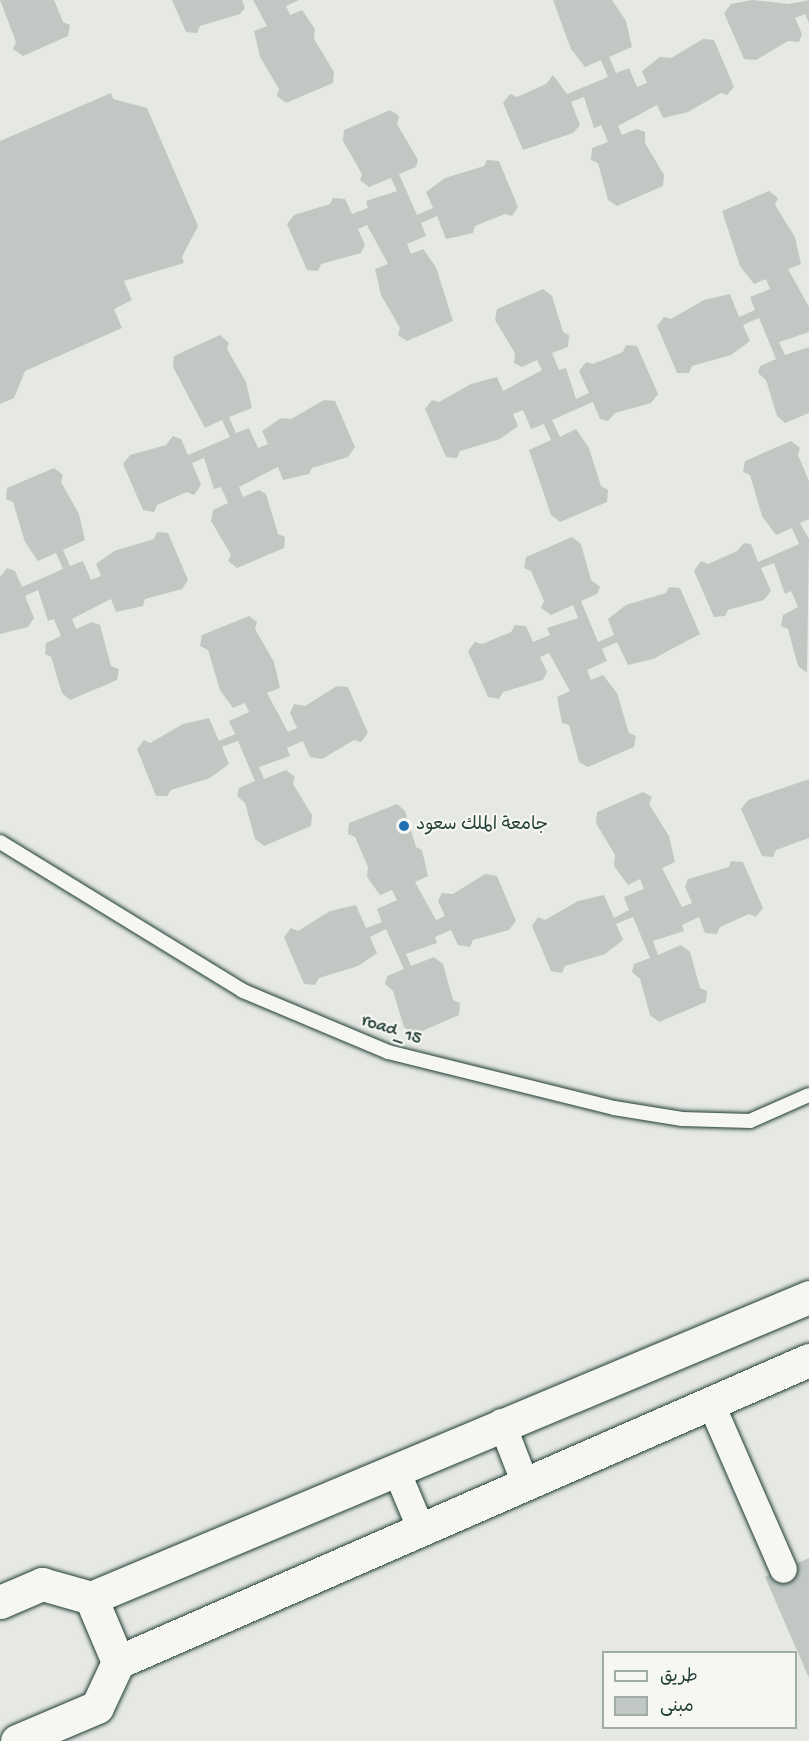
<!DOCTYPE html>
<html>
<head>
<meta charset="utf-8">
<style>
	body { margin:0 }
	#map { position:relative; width:809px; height:1741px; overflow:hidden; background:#f6f6f2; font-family:"Gochi Hand","Playpen Sans Arabic",sans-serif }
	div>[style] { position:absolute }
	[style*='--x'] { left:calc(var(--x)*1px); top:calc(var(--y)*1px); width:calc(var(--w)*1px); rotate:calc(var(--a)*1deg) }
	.built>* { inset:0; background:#e6e8e4 }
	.building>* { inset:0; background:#c1c8c3 }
	.roads { filter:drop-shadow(0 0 2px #1f3d34) drop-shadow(0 0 2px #1f3d34) }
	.lane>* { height:14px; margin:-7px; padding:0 7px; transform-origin:7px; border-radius:7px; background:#f6f6f2 }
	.street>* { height:27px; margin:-13.5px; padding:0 13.5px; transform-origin:13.5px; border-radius:13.5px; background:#f6f6f2 }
	.secondary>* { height:33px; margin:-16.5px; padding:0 16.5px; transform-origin:16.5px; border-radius:16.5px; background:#f6f6f2 }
	.dots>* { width:16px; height:16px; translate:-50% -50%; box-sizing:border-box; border:3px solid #f6f6f2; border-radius:50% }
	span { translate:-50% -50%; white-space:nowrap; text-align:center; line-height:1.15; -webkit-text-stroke:4.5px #f6f6f2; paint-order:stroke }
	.poi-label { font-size:18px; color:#1f3d34 }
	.left { translate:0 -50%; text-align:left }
	.street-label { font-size:18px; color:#1f3d34 }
	.legend { position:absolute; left:602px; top:1651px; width:195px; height:78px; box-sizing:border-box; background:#f6f6f2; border:2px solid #a0aca6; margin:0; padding:8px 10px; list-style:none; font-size:18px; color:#1f3d34 }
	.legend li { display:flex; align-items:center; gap:12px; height:30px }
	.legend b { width:30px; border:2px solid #a0aca6 }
</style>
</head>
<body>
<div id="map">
	<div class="built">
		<div style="clip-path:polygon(evenodd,0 0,809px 0,809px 1741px,0 1741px,0 0,604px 1652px,796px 1652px,796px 1728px,604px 1728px,604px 1652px)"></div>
	</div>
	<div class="building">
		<div style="clip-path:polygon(0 0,54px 0,63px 22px,70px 25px,68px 36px,23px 56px,13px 49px,16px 42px)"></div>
		<div style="clip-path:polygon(172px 0,242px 0,245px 8px,240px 14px,200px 26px,197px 33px,186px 32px)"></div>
		<div style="clip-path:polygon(253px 0,299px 0,286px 6px,290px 15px,302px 10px,315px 29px,314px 39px,334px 72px,333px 83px,286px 103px,277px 96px,279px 89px,260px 57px,254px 31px,267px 26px)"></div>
		<div style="clip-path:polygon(553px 0,612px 0,626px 21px,632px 47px,609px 57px,616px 73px,629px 68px,637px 87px,647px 83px,642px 71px,660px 57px,671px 58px,703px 39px,714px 40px,734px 87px,727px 95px,721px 93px,688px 112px,663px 118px,657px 105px,618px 126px,622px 135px,637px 129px,645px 132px,645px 143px,664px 175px,663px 186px,617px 206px,608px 200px,598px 163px,591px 160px,592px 148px,608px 142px,601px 125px,594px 128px,584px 97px,571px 102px,580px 125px,573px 133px,523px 150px,503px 103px,510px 94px,517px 97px,546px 84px,553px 75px,567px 94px,608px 77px,601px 60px,585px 67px,571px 49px)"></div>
		<div style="clip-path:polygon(752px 0,789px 4px,809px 0,809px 23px,805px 14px,795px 18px,802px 34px,799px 42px,788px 41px,756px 60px,744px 59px,724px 13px,731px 4px)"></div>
		<div style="clip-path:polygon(111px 93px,113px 99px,147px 108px,198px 226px,182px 257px,184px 263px,124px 281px,132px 300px,114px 309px,122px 328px,25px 371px,14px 398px,0 404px,0 141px)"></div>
		<div style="clip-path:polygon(390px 110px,399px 116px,397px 124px,418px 160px,416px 167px,399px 174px,417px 215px,433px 208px,426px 192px,445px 178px,484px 166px,487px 160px,499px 161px,518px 207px,512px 216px,505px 214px,475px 226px,473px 233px,446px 239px,437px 216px,421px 223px,426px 236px,407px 244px,411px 254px,423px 249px,436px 267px,453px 321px,407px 341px,398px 335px,400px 328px,381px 295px,375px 269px,388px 264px,367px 225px,358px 229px,365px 245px,361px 253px,321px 264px,318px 271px,307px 270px,287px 224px,294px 215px,330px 204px,333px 198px,345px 199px,352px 214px,368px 208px,366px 201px,397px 191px,391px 178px,369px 187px,360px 180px,362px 174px,343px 141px,344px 130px)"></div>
		<div style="clip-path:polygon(769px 191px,778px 198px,775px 205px,795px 237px,801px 264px,788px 269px,809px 307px,809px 332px,779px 342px,785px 355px,809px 347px,809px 413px,785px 423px,777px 416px,766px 380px,758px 373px,760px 366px,776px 359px,759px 318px,743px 325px,750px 341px,731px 355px,692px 366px,689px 373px,677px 373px,657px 326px,664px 317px,671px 319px,704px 300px,730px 294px,739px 317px,755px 310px,750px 297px,770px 289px,766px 279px,754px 284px,740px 266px,722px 211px)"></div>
		<div style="clip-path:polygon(543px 289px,552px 296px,563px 332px,569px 335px,568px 347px,552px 353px,559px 370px,566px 368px,576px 399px,589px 393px,579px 371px,586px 362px,593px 364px,623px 352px,626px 345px,637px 346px,658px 394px,651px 403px,615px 413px,608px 421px,600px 419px,593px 402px,552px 420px,560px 437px,576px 429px,589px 448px,601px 486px,608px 490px,607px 502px,560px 522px,551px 515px,529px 450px,551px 440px,544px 424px,531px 429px,523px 410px,513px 414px,518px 426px,500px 439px,460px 451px,457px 458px,446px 457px,425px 409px,432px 400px,439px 402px,471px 384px,497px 377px,503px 391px,542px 370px,537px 360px,522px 367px,514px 363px,515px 353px,495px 320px,497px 309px)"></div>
		<div style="clip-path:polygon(220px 335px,229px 343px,227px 349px,246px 382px,252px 408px,229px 417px,236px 433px,249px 428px,258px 448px,268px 444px,262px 431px,281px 418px,291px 419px,324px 400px,335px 401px,355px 447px,348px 457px,312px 468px,309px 474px,283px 480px,278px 467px,239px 487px,243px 497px,259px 490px,266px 494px,278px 534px,285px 537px,284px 548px,237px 568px,228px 561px,231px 555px,211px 521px,213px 510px,228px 503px,221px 487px,214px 489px,204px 458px,192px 463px,201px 485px,194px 495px,187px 492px,157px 505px,154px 512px,143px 510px,123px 464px,130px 455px,166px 445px,173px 436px,181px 439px,188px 455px,230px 437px,222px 420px,205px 428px,173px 367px,174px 356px)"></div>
		<div style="clip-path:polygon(791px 441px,800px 448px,798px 455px,809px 481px,809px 519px,800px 523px,809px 539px,807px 673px,798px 666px,788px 629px,781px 626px,783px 615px,798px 607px,791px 591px,785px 594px,774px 563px,761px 568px,771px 591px,764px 600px,728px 610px,725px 616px,714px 617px,694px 571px,701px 561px,708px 564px,737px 551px,744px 543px,751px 544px,758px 562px,799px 544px,792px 528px,776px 535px,762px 516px,750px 475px,743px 472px,745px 461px)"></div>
		<div style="clip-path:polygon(54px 468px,63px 475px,61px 482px,79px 514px,85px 540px,63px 550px,70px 566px,83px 561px,91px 580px,101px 576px,96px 564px,114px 551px,154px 539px,157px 532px,168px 533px,188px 580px,182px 589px,145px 599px,143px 606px,116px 612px,111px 599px,72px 619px,76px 629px,92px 622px,100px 625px,111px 666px,119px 669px,117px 680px,70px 700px,62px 693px,51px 657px,45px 654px,46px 643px,61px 636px,54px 619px,48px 621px,38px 590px,25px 596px,34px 618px,28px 627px,0 634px,0 577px,7px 568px,15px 571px,22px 587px,63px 569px,56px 553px,38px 561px,25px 542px,13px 502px,6px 499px,7px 488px)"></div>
		<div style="clip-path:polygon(572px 537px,581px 544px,591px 580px,600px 587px,597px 594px,581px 601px,598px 642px,614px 635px,608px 619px,626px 605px,666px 593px,669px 587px,680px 588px,700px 634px,653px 659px,628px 665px,617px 642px,602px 649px,607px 661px,587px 670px,591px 680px,603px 675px,617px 693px,629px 733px,636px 736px,634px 747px,588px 767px,579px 762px,569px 725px,562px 723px,557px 697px,570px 691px,549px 653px,540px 657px,547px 672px,543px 680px,503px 692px,499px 699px,488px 697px,468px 651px,475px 642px,482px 644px,511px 632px,515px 625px,526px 626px,533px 642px,550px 635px,547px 628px,578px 618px,573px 605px,551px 615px,541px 608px,544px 601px,531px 571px,524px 568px,526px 557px)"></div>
		<div style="clip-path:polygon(249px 616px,257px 622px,255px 629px,274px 662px,280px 688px,267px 693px,288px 732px,297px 728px,290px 713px,294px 704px,305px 706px,337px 686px,348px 687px,368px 733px,361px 742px,354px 740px,322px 759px,310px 757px,303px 741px,287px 748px,290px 756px,259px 767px,264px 779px,286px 770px,295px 777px,293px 784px,312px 815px,311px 826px,264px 846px,255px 839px,245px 803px,237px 796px,239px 788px,255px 781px,238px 741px,222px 747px,229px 764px,210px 778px,171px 790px,167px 796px,156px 796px,137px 749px,144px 740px,150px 743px,183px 724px,209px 718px,219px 741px,235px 734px,229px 721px,249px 712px,245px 703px,233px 708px,220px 690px,208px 650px,200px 646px,202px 635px)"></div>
		<div style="clip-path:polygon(809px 779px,809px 838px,776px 850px,773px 857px,762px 856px,741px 809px,748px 800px)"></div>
		<div style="clip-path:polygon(643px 792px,652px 797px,649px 804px,669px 836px,675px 862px,662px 868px,682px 907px,692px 903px,685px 887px,688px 879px,729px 867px,731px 861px,743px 862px,763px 908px,756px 917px,749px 914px,720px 927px,717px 934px,705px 933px,699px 917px,682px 925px,684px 931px,653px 941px,658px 955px,681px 945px,690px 952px,700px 988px,707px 991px,706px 1002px,659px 1022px,650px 1015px,640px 979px,632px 972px,634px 964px,650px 958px,633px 917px,616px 924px,623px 940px,605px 954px,565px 966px,562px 973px,551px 971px,532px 926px,538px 917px,545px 920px,578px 901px,604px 895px,614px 918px,629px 910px,624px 897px,644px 889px,640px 879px,628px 885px,614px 866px,615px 855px,596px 823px,597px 812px)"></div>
		<div style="clip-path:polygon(397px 804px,405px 811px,416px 847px,422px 850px,428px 876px,415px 882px,436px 920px,445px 916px,438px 901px,442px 893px,453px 894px,485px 874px,497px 876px,516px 921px,509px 930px,473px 940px,470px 947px,458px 945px,451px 930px,435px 937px,437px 943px,406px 954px,411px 966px,434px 957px,443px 964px,453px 1000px,460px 1003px,459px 1015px,413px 1035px,404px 1027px,393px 991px,385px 984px,387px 976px,404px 969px,386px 929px,370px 937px,377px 953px,358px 966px,319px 978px,315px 985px,304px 984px,284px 937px,291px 928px,298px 931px,330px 911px,356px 905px,366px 928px,382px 922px,377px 909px,397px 900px,392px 890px,380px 895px,367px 877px,368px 867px,355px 837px,348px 834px,349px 823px)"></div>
		<div style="clip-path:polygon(809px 1558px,809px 1678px,765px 1577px)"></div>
	</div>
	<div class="roads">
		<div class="lane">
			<div style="--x:0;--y:842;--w:285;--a:31.5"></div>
			<div style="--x:243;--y:991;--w:157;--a:22.8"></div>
			<div style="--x:388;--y:1052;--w:233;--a:13.9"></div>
			<div style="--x:614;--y:1108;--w:69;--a:9.2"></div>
			<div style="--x:682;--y:1119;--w:68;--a:1.7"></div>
			<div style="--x:750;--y:1121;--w:64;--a:-23.8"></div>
		</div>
		<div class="street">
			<div style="--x:710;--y:1402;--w:182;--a:66.4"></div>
			<div style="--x:501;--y:1422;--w:63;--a:68.7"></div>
			<div style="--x:396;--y:1470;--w:62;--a:67.2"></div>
		</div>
		<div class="secondary">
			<div style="--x:91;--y:1598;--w:779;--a:-22.74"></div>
			<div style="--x:0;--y:1602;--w:46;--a:-23.2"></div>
			<div style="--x:42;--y:1584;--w:51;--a:15.9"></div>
			<div style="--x:91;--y:1598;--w:69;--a:67.1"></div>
			<div style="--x:17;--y:1741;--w:87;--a:-23"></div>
			<div style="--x:97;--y:1707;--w:50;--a:-65"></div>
			<div style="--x:118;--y:1662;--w:754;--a:-23.61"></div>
		</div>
	</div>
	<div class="dots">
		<div style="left:404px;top:826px;background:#1f6fb2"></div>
	</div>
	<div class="poi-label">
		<span class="left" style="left:416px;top:826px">جامعة الملك سعود</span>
	</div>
	<div class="street-label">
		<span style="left:391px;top:1031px;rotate:19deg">road_15</span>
	</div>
	<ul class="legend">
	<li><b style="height:8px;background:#f6f6f2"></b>طريق</li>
	<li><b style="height:16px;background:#c1c8c3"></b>مبنى</li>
	</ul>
</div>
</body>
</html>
